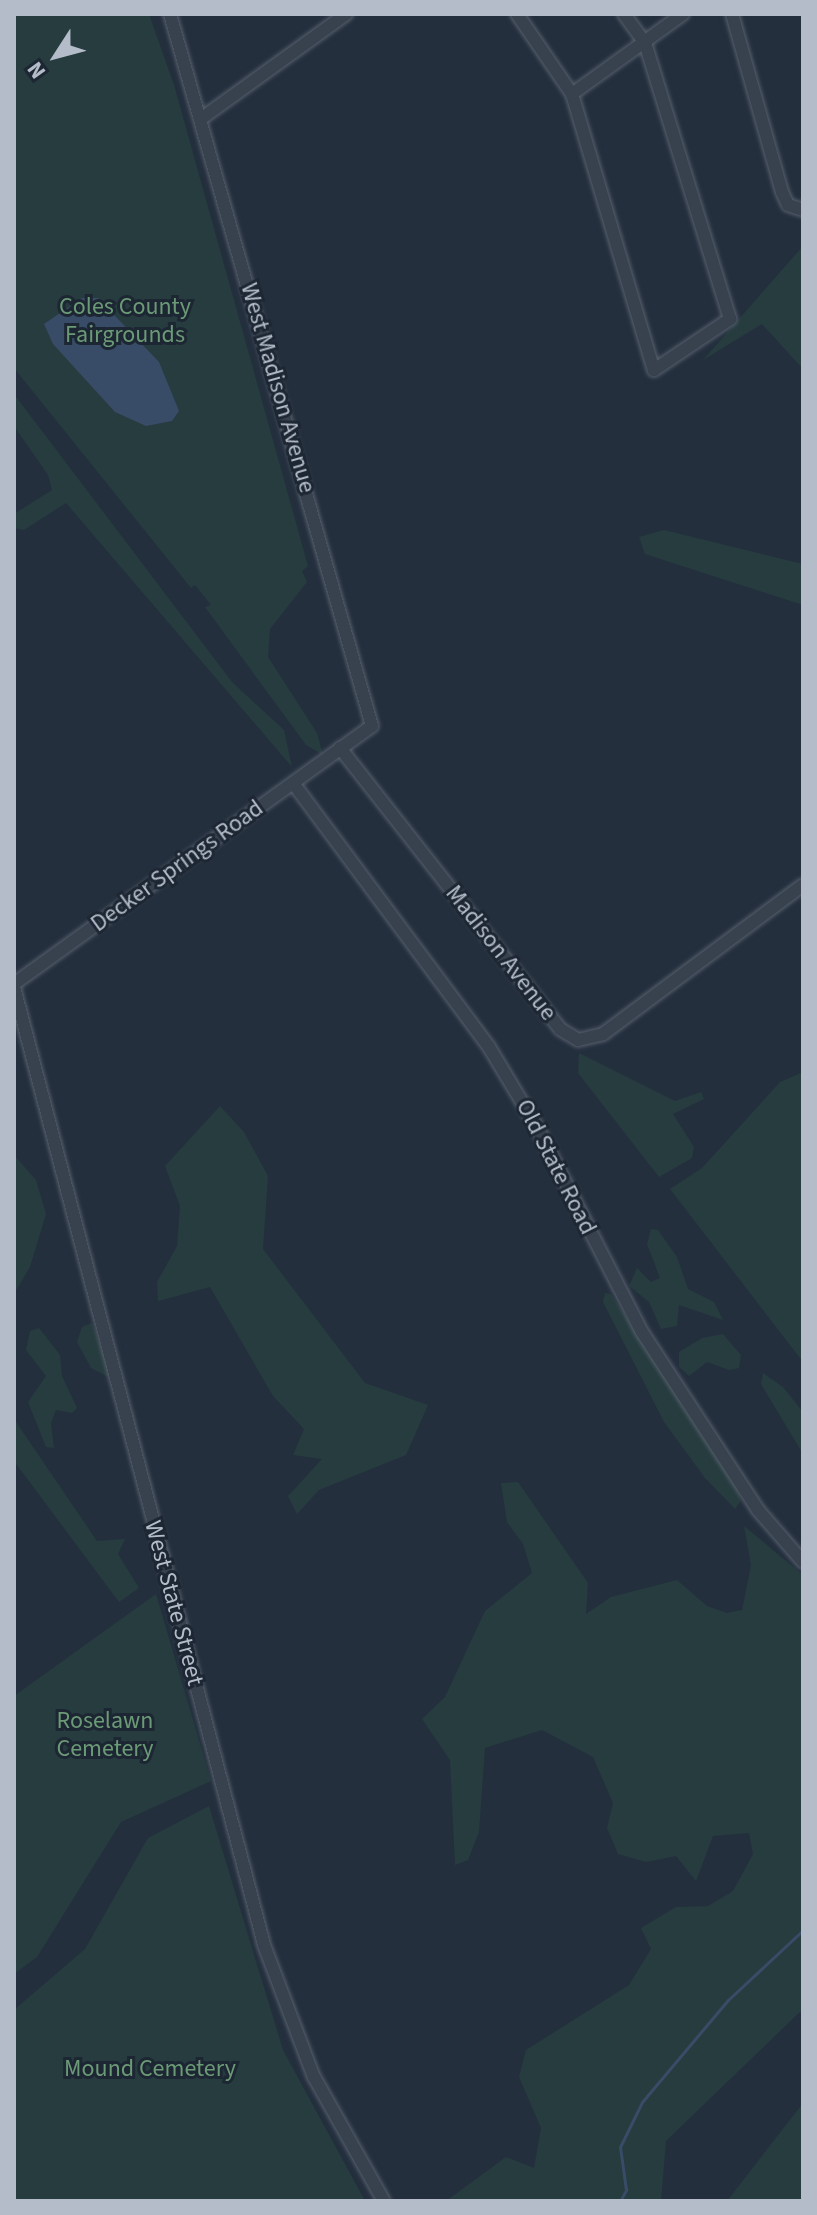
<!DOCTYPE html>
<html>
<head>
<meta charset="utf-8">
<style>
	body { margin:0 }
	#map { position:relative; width:817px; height:2215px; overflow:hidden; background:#242f3e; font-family:"Source Sans 3",sans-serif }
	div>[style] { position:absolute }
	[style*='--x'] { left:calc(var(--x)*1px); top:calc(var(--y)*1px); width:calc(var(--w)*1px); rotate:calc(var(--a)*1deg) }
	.green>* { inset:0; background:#263c3f }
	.water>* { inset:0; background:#394c67 }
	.stream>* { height:3px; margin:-1.5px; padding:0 1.5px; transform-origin:1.5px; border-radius:1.5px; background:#394c67 }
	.roads { filter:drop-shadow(0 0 2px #565f6c) drop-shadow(0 0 2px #565f6c) }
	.minor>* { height:12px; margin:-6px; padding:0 6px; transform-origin:6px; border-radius:6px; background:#38414e }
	span { translate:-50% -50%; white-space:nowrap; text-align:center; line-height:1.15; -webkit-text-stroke:6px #1d2633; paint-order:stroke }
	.park-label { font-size:24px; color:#6b9a76 }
	.street-label { font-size:24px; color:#b4bcc9 }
	.frame { position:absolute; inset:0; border:16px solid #b4bcc9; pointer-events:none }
	.north { position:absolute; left:16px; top:16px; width:80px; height:80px; -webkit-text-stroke:6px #1d2633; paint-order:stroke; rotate:234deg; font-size:22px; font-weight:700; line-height:32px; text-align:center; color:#b4bcc9 }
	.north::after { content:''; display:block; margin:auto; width:28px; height:36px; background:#b4bcc9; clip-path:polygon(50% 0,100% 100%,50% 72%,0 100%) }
</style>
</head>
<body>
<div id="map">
	<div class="green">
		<div style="clip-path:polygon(14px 14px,149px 14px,174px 85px,308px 566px,302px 571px,307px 582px,270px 629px,268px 657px,317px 733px,323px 755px,306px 745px,205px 607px,211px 605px,195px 585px,191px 588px,14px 368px)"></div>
		<div style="clip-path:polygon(803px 246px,803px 369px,762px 324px,703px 360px)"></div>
		<div style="clip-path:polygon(14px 394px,232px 682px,284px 730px,292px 767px,66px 503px,24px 530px,14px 528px,14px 514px,52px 490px,48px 475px,14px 426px)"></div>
		<div style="clip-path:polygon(664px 530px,803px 564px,803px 605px,645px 554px,639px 537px)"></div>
		<div style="clip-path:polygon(579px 1053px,675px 1101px,701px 1092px,704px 1099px,673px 1114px,694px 1147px,692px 1158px,659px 1177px,578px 1073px)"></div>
		<div style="clip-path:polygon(803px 1072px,803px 1362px,670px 1189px,702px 1168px,780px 1082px)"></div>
		<div style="clip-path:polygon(220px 1106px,244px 1132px,268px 1176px,263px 1249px,365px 1383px,428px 1405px,406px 1455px,319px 1490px,297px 1514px,288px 1496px,322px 1459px,293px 1455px,304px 1429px,273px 1396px,210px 1287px,158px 1301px,157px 1282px,177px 1246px,180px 1206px,165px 1166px)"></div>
		<div style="clip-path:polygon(14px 1155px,36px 1180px,46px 1214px,30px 1267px,14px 1294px)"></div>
		<div style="clip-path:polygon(651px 1229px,658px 1230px,677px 1257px,688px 1289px,714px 1302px,723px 1320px,679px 1305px,677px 1326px,661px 1329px,649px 1302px,629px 1286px,637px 1268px,651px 1282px,660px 1278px,647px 1244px)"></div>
		<div style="clip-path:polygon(605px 1293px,611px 1294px,734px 1481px,741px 1501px,735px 1509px,705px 1478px,664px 1422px,603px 1302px)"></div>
		<div style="clip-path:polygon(92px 1323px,103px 1352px,110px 1378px,91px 1368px,77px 1342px,82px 1327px)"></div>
		<div style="clip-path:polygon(39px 1328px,60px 1355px,62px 1376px,77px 1408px,72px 1413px,56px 1410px,51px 1423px,54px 1448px,46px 1447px,28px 1402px,46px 1376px,26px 1350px,30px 1331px)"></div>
		<div style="clip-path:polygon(723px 1334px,741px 1355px,739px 1368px,729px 1370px,707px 1362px,689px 1376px,679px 1367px,679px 1352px,702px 1338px)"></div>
		<div style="clip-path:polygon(763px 1373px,783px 1387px,803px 1412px,803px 1454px,761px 1384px)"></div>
		<div style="clip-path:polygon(14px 1419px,97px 1541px,125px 1539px,118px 1554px,139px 1588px,119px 1602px,14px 1461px)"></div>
		<div style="clip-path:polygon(518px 1482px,588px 1583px,586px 1614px,611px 1597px,677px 1580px,707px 1606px,727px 1613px,742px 1610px,751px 1565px,744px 1526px,803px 1575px,803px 2009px,666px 2141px,661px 2201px,446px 2201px,506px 2157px,534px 2168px,541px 2128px,519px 2077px,526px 2050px,629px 1985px,651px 1949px,641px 1928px,676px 1907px,708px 1906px,733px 1891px,753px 1854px,749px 1833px,713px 1836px,696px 1881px,676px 1856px,646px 1862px,618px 1854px,607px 1828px,613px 1803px,593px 1757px,542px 1730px,485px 1748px,479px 1832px,468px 1860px,455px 1865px,450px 1760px,422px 1719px,445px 1697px,485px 1611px,532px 1573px,523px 1544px,507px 1522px,501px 1483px)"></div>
		<div style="clip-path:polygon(156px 1594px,211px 1781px,121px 1822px,37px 1957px,14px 1974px,14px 1696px)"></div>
		<div style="clip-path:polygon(209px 1806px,283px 2050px,365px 2201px,14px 2201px,14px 2010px,85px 1949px,148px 1838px)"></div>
		<div style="clip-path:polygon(803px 2103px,803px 2201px,727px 2201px)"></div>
	</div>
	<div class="water">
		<div style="clip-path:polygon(82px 298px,98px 298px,159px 362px,179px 411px,172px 421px,146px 426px,115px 412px,53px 344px,44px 324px)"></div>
	</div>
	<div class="stream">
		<div style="--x:620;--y:2201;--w:13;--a:-61"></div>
		<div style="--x:626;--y:2190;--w:43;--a:-97.9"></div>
		<div style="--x:620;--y:2147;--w:50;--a:-63.9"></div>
		<div style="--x:642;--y:2102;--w:133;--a:-49.9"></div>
		<div style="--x:728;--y:2000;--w:103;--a:-43"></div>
	</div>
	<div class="roads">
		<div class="minor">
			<div style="--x:517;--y:14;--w:97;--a:55.5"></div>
			<div style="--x:572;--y:94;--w:288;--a:73.5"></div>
			<div style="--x:654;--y:370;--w:92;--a:-33.9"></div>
			<div style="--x:730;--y:319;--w:289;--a:-107.1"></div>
			<div style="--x:645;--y:43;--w:36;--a:-126"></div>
			<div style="--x:732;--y:14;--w:185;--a:74.3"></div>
			<div style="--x:782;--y:192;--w:14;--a:65"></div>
			<div style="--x:788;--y:205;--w:16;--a:18"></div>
			<div style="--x:572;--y:94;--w:137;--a:-35.8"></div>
			<div style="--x:202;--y:118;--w:178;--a:-35.8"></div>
			<div style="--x:340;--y:748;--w:357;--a:51.9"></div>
			<div style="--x:560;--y:1029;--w:21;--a:31"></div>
			<div style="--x:578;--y:1040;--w:26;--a:-13"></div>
			<div style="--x:603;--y:1034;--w:249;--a:-36.7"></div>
			<div style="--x:293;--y:783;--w:329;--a:53.4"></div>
			<div style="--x:489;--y:1047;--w:96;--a:59.1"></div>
			<div style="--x:538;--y:1129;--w:228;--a:62.9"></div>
			<div style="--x:642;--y:1332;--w:212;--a:56.9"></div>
			<div style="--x:758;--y:1510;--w:69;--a:49.1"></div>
			<div style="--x:14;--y:984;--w:441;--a:-35.8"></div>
			<div style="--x:372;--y:726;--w:740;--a:-105.84"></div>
			<div style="--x:14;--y:987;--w:990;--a:75.37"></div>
			<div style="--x:264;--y:1945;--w:141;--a:69.3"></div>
			<div style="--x:314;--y:2077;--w:142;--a:60.6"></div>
		</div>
	</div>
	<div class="park-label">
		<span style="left:125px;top:321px">Coles County<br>Fairgrounds</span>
		<span style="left:105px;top:1735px">Roselawn<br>Cemetery</span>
		<span style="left:150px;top:2069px">Mound Cemetery</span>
	</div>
	<div class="street-label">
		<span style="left:278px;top:388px;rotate:74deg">West Madison Avenue</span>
		<span style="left:177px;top:866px;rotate:-36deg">Decker Springs Road</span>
		<span style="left:501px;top:953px;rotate:52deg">Madison Avenue</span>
		<span style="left:556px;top:1167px;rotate:63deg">Old State Road</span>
		<span style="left:174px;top:1603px;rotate:75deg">West State Street</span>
	</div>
	<div class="frame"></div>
	<div class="north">N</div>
</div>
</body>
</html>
